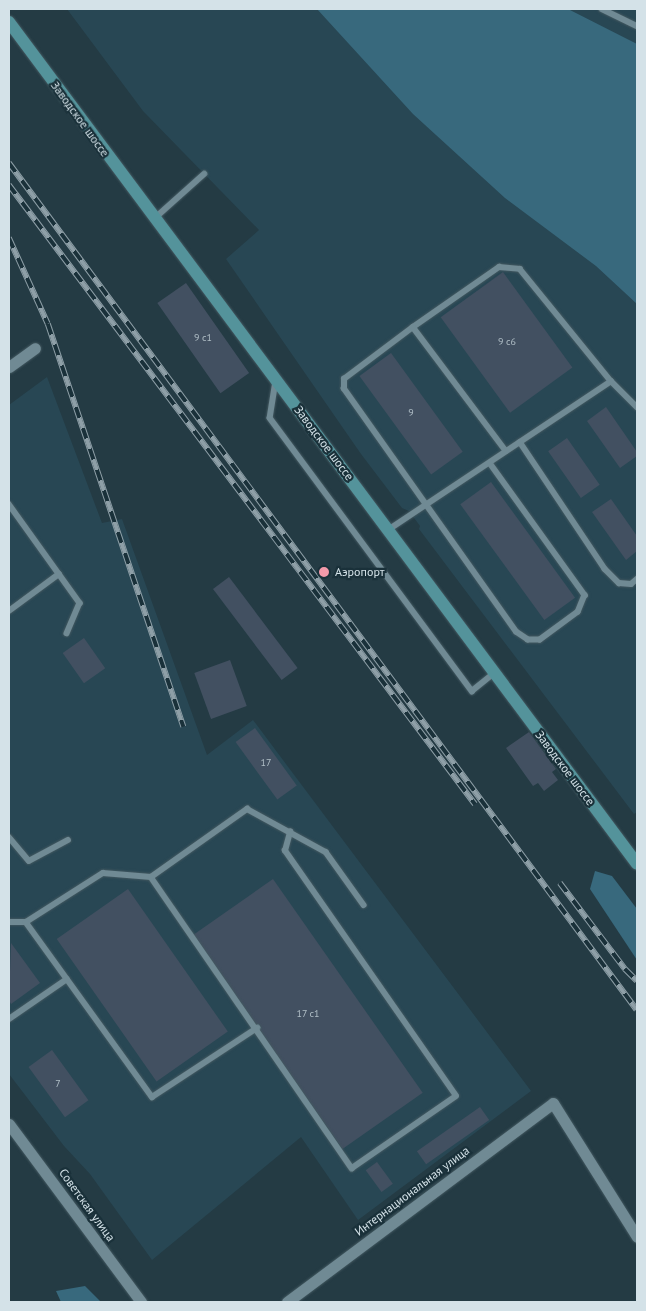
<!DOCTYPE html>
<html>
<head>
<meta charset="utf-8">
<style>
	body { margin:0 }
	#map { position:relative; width:646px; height:1311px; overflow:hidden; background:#243b44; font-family:"PT Sans",sans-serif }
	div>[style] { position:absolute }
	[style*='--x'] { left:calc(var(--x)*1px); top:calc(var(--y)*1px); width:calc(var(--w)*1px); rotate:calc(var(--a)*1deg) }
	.built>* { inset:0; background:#284754 }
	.green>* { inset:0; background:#38697d }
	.building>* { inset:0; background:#425061; transform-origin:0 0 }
	.roads { filter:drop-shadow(0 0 1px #435860) drop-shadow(0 0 1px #435860) }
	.lane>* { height:5.5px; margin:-2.75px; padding:0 2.75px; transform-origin:2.75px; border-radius:2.75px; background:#708a94 }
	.street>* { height:11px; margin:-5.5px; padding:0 5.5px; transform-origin:5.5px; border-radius:5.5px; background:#708a94 }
	.secondary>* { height:12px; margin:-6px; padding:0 6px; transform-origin:6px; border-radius:6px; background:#54939b }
	.rail>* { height:5.5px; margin-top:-2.75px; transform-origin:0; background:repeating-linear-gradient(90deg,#1a313a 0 11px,#8e9fa7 0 22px); box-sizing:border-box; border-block:1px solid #8e9fa7 }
	.dots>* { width:14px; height:14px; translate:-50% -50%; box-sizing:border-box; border:2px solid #1a313a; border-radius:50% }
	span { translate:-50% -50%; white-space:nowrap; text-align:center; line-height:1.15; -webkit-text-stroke:4.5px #1a313a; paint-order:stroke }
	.number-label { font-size:10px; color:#b0bec6 }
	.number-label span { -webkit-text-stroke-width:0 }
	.street-label { font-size:12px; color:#d4e2e8 }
	.poi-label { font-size:12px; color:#d4e2e8 }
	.left { translate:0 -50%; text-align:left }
	.frame { position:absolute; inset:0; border:10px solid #d4e2e8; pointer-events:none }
</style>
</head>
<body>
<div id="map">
	<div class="built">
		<div style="clip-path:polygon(67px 9px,637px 9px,637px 812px,634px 814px,419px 529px,420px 526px,409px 511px,402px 508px,361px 454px,226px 259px,259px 230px,143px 111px)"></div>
		<div style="clip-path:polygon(47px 377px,102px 523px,122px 519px,207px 755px,253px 720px,531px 1091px,358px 1220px,301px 1137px,152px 1260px,90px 1174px,64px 1146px,9px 1074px,9px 405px)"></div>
	</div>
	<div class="green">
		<div style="clip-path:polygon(317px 9px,568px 9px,637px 44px,637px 304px,596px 266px,505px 198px,413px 114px)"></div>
		<div style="clip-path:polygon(595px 871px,612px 876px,637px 909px,637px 960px,590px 889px)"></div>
		<div style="clip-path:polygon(85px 1286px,101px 1302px,61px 1302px,56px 1291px)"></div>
	</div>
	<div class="building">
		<div style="left:503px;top:272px;width:118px;height:77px;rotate:54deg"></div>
		<div style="left:186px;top:283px;width:110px;height:35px;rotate:55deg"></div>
		<div style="left:391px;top:353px;width:122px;height:39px;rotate:54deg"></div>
		<div style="clip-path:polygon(606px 407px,637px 452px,637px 456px,620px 468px,587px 421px)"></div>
		<div style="left:567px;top:438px;width:57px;height:23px;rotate:55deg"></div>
		<div style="left:491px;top:482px;width:143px;height:38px;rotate:54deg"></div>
		<div style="clip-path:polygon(611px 499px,637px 536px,637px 551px,626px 560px,592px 512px)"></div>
		<div style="left:229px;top:577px;width:114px;height:20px;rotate:53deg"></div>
		<div style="left:84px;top:638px;width:37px;height:26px;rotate:55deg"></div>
		<div style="left:230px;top:660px;width:49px;height:38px;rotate:70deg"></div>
		<div style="left:255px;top:728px;width:71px;height:24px;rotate:54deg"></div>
		<div style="clip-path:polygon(529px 732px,556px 769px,552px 772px,558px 780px,544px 791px,538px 783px,533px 786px,506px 748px)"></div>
		<div style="left:273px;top:879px;width:261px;height:98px;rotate:55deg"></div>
		<div style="left:128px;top:889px;width:174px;height:87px;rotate:55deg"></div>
		<div style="clip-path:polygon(11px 943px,40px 983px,11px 1004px,9px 1000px)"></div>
		<div style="left:52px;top:1050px;width:62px;height:29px;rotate:54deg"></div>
		<div style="left:480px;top:1107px;width:16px;height:77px;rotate:55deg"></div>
		<div style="left:377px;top:1162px;width:27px;height:14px;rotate:54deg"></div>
	</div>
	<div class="roads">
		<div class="lane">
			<div style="--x:602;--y:9;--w:39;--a:26"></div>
			<div style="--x:155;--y:218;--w:66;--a:-41.9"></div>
			<div style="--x:413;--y:327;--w:105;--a:-34.9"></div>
			<div style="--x:499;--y:267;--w:21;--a:5"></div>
			<div style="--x:520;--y:269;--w:144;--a:50.9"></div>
			<div style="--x:611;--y:381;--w:37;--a:45"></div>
			<div style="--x:276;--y:381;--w:37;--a:99"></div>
			<div style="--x:270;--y:418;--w:340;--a:53.5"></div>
			<div style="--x:472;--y:691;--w:28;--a:-39"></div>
			<div style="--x:520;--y:442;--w:153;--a:56.2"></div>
			<div style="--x:605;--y:569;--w:20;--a:45"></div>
			<div style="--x:619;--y:583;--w:12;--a:5"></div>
			<div style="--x:631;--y:584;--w:8;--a:-40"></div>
			<div style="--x:490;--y:463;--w:163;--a:54.3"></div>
			<div style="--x:585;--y:595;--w:18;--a:112"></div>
			<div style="--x:578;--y:612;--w:47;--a:143.6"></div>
			<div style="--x:540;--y:640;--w:12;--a:180"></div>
			<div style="--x:528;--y:640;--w:14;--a:-146"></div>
			<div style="--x:516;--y:632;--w:298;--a:-125.3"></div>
			<div style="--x:344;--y:389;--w:10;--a:-90"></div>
			<div style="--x:344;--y:379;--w:86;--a:-37"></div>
			<div style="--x:413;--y:327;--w:155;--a:53.1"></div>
			<div style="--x:9;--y:504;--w:122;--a:54.4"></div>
			<div style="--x:80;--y:603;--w:33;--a:113"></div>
			<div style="--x:388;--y:530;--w:268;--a:-33.7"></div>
			<div style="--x:9;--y:611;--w:62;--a:-36.5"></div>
			<div style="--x:9;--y:837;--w:31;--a:50"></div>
			<div style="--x:29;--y:861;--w:44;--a:-28.3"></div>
			<div style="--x:151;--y:877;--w:354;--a:55.4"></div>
			<div style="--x:352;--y:1168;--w:126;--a:-34.7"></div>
			<div style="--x:456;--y:1096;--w:299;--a:-124.9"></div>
			<div style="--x:285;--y:851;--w:20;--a:-75"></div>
			<div style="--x:9;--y:922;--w:17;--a:0"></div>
			<div style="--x:26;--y:922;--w:91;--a:-32.5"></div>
			<div style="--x:103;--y:873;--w:48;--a:4.8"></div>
			<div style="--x:151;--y:877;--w:118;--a:-35.3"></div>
			<div style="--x:247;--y:809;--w:90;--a:28.6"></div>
			<div style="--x:326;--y:852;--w:65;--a:54.4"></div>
			<div style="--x:26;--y:922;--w:216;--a:54.2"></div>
			<div style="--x:152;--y:1097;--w:126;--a:-33.3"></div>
			<div style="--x:9;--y:1019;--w:70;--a:-34.6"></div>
		</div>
		<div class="street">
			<div style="--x:9;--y:367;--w:32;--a:-36"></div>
			<div style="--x:9;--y:1124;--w:222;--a:53.4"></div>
			<div style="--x:287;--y:1302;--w:332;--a:-36.8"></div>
			<div style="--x:553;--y:1103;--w:158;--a:57.9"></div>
		</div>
		<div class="secondary">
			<div style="--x:9;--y:22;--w:1050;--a:53.28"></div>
		</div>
	</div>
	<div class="rail">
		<div style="--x:9;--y:163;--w:1054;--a:53.45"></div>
		<div style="--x:9;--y:185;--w:775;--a:53.03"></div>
		<div style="--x:9;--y:238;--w:94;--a:65.6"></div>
		<div style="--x:48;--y:324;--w:425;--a:71.4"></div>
		<div style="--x:560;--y:883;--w:108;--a:52.9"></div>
		<div style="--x:625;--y:969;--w:17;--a:45"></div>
	</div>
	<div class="dots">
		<div style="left:324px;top:572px;background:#f39aaa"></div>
	</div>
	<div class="number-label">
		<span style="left:203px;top:338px">9 с1</span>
		<span style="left:507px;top:342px">9 с6</span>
		<span style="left:411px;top:413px">9</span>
		<span style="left:266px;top:763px">17</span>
		<span style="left:308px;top:1014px">17 с1</span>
		<span style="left:58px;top:1084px">7</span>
	</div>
	<div class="street-label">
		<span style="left:80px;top:119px;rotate:54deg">Заводское шоссе</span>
		<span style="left:324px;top:443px;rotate:53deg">Заводское шоссе</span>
		<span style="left:565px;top:768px;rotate:53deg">Заводское шоссе</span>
		<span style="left:412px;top:1191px;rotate:-37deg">Интернациональная улица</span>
		<span style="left:87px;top:1205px;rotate:54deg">Советская улица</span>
	</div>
	<div class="poi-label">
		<span class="left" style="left:335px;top:572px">Аэропорт</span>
	</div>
	<div class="frame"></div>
</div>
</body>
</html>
